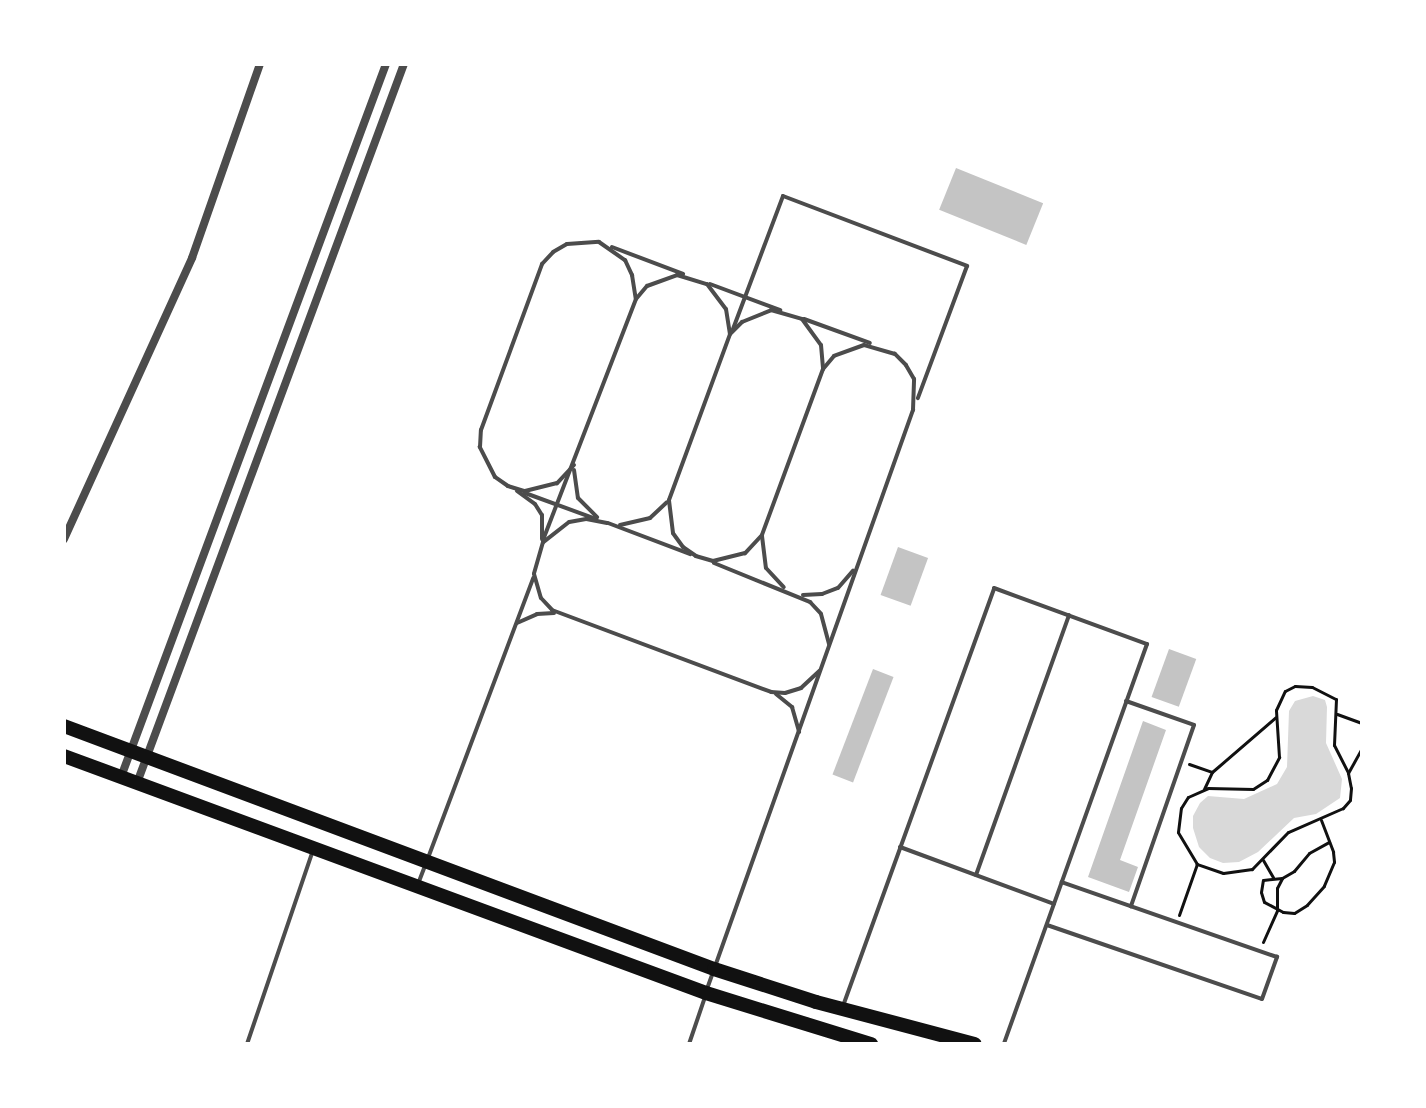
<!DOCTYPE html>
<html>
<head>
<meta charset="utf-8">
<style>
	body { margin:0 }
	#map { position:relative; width:1426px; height:1108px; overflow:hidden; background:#fff; font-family:"Open Sans",sans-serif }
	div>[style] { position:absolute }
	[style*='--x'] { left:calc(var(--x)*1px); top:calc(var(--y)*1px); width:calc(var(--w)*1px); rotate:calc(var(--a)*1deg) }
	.water>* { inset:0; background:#d9d9d9 }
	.building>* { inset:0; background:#c4c4c4; transform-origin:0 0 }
	.path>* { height:3px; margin:-1.5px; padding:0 1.5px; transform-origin:1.5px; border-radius:1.5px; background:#111 }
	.service>* { height:4px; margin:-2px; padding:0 2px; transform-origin:2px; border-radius:2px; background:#4c4c4c }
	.minor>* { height:8px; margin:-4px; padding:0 4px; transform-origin:4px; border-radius:4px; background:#4c4c4c }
	.primary>* { height:14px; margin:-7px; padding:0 7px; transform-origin:7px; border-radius:7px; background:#111 }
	span { translate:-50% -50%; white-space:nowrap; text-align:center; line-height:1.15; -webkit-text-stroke:6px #fff; paint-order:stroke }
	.frame { position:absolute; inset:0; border:66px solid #fff; pointer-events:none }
</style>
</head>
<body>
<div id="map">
	<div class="water">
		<div style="clip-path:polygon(1313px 696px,1325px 700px,1327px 707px,1326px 743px,1342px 779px,1340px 798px,1316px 814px,1294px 818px,1258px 852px,1239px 862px,1223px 863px,1210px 858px,1199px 847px,1193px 828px,1193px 816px,1200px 803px,1208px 796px,1244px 799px,1277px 784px,1287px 767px,1289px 711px,1295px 701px)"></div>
	</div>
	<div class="building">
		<div style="left:956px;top:168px;width:94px;height:45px;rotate:22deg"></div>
		<div style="left:898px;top:547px;width:32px;height:51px;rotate:20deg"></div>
		<div style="left:1169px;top:649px;width:29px;height:51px;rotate:20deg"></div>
		<div style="left:873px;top:669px;width:22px;height:113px;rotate:21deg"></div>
		<div style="clip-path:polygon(1143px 721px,1166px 730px,1120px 860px,1138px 867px,1129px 892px,1088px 877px)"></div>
	</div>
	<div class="path">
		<div style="--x:1337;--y:714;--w:27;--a:20"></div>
		<div style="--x:1189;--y:764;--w:24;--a:19"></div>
		<div style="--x:1348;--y:773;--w:29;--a:-61"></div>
		<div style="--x:1204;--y:789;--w:19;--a:-65"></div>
		<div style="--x:1212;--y:772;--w:84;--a:-40.7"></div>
		<div style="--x:1321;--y:820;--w:34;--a:69"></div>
		<div style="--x:1333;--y:852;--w:10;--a:84"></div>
		<div style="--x:1334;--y:862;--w:26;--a:113"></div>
		<div style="--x:1324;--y:886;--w:25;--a:132"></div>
		<div style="--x:1307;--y:905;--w:15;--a:148"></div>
		<div style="--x:1294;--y:913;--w:11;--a:-175"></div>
		<div style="--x:1283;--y:912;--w:21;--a:-152"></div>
		<div style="--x:1264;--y:902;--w:10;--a:-107"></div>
		<div style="--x:1261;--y:892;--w:12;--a:-81"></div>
		<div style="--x:1263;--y:880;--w:19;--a:-6"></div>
		<div style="--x:1282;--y:878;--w:14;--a:-30"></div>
		<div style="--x:1294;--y:871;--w:23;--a:-50"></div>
		<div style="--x:1309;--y:853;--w:23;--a:-29"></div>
		<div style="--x:1263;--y:860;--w:20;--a:60"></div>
		<div style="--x:1179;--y:915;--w:54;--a:-70.6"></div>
		<div style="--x:1197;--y:864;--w:37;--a:-121"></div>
		<div style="--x:1178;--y:832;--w:24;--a:-83"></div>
		<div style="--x:1181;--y:808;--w:13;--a:-58"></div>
		<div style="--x:1188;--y:797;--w:22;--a:-24"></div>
		<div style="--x:1208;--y:788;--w:45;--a:1.3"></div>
		<div style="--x:1253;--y:789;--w:17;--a:-33"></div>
		<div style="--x:1267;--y:780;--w:26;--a:-62"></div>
		<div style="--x:1279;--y:757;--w:47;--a:-93.7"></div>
		<div style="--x:1276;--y:710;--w:21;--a:-65"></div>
		<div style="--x:1285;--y:691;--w:11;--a:-27"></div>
		<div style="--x:1295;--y:686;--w:17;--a:3"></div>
		<div style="--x:1312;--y:687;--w:27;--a:27"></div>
		<div style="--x:1336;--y:699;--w:46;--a:92.5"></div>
		<div style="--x:1334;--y:745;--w:31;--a:63"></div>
		<div style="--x:1348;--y:773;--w:15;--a:79"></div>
		<div style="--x:1351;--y:788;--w:12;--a:95"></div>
		<div style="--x:1350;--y:800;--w:11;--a:131"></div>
		<div style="--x:1343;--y:808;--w:60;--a:156.4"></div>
		<div style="--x:1288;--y:832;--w:52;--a:134.2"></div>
		<div style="--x:1252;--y:869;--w:29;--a:172"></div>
		<div style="--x:1223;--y:873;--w:28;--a:-161"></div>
		<div style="--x:1263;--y:942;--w:35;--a:-66"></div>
		<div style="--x:1277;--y:910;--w:22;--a:-90"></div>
		<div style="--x:1277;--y:888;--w:11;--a:-63"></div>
	</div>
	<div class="service">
		<div style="--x:612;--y:247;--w:76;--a:20.8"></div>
		<div style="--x:710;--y:284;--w:75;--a:20.4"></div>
		<div style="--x:804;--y:319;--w:70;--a:20"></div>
		<div style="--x:733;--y:329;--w:142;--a:-69.4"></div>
		<div style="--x:783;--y:196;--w:197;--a:20.8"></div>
		<div style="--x:967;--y:266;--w:141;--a:110.4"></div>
		<div style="--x:574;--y:465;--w:25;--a:133"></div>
		<div style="--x:557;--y:483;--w:34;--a:166"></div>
		<div style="--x:524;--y:491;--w:17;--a:-163"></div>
		<div style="--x:508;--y:486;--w:16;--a:-145"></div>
		<div style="--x:495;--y:477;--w:34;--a:-117"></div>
		<div style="--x:480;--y:447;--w:17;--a:-87"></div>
		<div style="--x:481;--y:430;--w:177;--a:-69.8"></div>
		<div style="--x:542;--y:264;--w:16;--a:-47"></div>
		<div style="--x:553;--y:252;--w:16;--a:-30"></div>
		<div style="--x:567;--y:244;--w:32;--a:-4"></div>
		<div style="--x:599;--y:242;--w:32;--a:35"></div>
		<div style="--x:625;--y:260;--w:17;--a:65"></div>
		<div style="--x:632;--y:275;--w:24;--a:81"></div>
		<div style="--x:574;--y:470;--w:28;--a:82"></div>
		<div style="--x:578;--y:498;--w:27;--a:45"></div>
		<div style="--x:517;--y:491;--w:22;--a:36"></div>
		<div style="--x:535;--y:504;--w:13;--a:58"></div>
		<div style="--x:542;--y:515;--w:24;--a:90"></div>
		<div style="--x:525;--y:493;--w:76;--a:20.1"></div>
		<div style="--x:607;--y:523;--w:21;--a:-169"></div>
		<div style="--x:586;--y:519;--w:17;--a:170"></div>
		<div style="--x:569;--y:522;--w:33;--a:142"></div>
		<div style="--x:543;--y:542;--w:33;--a:106"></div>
		<div style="--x:534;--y:574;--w:25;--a:74"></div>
		<div style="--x:541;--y:598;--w:16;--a:47"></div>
		<div style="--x:552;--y:610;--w:234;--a:20.5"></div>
		<div style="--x:771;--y:692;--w:14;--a:4"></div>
		<div style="--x:785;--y:693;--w:17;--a:-17"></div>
		<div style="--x:801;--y:688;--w:25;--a:-43"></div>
		<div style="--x:608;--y:523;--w:88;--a:20.7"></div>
		<div style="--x:620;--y:525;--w:31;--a:-13"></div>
		<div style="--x:650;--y:518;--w:23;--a:-43"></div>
		<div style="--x:762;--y:536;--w:32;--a:83"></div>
		<div style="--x:766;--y:568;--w:26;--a:47"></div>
		<div style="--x:543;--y:540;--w:258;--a:-68.9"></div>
		<div style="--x:636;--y:299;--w:17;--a:-50"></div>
		<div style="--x:647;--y:286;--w:32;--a:-20"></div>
		<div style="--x:677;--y:275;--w:31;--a:17"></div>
		<div style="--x:707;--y:284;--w:31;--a:53"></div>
		<div style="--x:726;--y:309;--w:25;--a:81"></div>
		<div style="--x:714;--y:563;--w:104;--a:22.1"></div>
		<div style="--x:810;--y:602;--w:16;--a:47"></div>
		<div style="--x:821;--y:614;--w:31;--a:75"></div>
		<div style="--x:803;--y:595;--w:19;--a:-3"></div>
		<div style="--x:822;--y:594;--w:17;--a:-21"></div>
		<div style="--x:838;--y:588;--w:23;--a:-49"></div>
		<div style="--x:517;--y:623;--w:22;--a:-24"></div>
		<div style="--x:537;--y:614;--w:17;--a:-3"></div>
		<div style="--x:776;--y:694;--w:21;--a:39"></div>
		<div style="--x:792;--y:707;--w:26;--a:74"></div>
		<div style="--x:1126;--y:701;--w:72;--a:19.4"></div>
		<div style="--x:1194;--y:725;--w:192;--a:109.2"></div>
		<div style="--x:900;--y:847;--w:164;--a:20.3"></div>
		<div style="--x:428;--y:858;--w:299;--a:-69.4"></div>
		<div style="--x:976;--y:875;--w:276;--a:-70.3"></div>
		<div style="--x:418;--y:884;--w:19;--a:-69"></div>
		<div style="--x:1047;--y:925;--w:227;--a:19"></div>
		<div style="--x:1262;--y:999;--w:45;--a:-70.3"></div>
		<div style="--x:1277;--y:957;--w:228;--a:-160.8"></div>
		<div style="--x:707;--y:989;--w:615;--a:-70.42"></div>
		<div style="--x:913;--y:410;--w:31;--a:-88"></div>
		<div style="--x:914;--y:379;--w:16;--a:-120"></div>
		<div style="--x:906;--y:365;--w:16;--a:-135"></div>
		<div style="--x:895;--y:354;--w:32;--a:-164"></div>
		<div style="--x:864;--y:345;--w:32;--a:160"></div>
		<div style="--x:834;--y:356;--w:17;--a:130"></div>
		<div style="--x:823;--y:369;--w:177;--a:110.2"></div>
		<div style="--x:762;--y:535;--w:25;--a:133"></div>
		<div style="--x:745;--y:553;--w:33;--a:166"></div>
		<div style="--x:713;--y:561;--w:18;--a:-164"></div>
		<div style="--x:696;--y:556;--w:16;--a:-145"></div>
		<div style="--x:683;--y:547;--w:17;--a:-126"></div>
		<div style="--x:673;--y:533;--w:33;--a:-97"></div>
		<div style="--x:669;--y:500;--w:177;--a:-69.8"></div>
		<div style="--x:730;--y:334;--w:17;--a:-45"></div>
		<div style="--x:742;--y:322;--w:31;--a:-22"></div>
		<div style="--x:771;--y:310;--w:32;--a:16"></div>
		<div style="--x:802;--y:319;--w:32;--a:54"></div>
		<div style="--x:821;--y:345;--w:24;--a:85"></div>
		<div style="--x:843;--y:1006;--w:444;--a:-70.1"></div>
		<div style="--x:994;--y:588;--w:163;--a:20.1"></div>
		<div style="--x:1147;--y:644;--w:425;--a:109.7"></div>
		<div style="--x:247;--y:1044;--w:202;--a:-71.2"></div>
		<div style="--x:689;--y:1044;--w:50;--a:-71.2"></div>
	</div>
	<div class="minor">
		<div style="--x:64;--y:539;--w:309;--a:-65.5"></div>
		<div style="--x:192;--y:258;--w:206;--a:-70.7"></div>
		<div style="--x:121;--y:777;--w:761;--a:-69.61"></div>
		<div style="--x:137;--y:783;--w:767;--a:-69.63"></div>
	</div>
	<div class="primary">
		<div style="--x:64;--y:726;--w:694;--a:20.5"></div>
		<div style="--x:714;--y:969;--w:107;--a:17.9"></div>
		<div style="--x:816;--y:1002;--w:164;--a:14.8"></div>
		<div style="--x:64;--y:756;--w:684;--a:20.26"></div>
		<div style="--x:706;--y:993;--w:173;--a:17.2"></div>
	</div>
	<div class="frame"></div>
</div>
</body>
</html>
